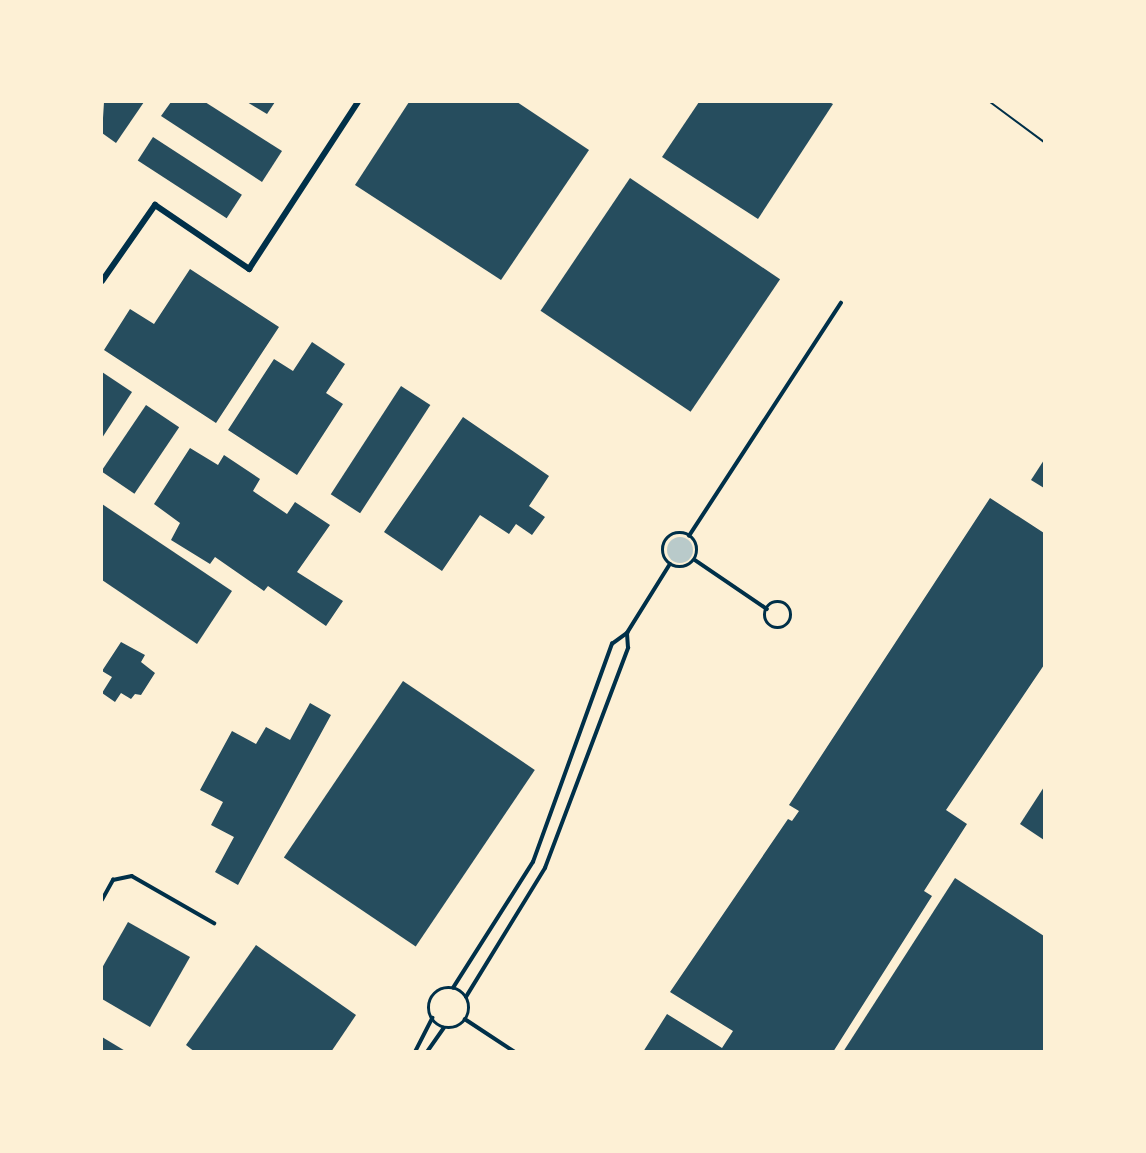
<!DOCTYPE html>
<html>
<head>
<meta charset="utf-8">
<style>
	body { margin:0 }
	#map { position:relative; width:1146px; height:1153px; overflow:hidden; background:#fdf0d5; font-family:Arial,sans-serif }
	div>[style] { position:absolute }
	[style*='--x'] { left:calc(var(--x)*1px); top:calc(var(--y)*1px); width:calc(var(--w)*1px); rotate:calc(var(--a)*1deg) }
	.green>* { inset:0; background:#b9caca }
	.round { border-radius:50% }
	.building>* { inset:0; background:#264d5e; transform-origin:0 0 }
	.path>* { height:2px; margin:-1px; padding:0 1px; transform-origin:1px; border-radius:1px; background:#003049 }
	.service>* { height:3.5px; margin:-1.75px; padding:0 1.75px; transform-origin:1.75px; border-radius:1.75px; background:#003049 }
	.service>.ring { margin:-1.75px; padding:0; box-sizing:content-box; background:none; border:3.5px solid #003049; border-radius:50% }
	.minor>* { height:6px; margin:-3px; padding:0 3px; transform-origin:3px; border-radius:3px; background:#003049 }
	span { translate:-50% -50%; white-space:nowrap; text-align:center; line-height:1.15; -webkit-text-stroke:7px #fdf0d5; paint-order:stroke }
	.frame { position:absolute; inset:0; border:103px solid #fdf0d5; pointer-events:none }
</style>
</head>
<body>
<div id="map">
	<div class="green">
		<div class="round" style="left:667px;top:537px;width:26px;height:26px"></div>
	</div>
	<div class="building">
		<div style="clip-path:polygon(104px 102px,144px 102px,116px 143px,102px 133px)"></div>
		<div style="clip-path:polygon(171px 102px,205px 102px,282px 151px,262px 182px,161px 116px)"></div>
		<div style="clip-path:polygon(247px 102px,275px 102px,267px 114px)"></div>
		<div style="clip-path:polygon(409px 102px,517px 102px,589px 150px,501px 280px,355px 185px)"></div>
		<div style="clip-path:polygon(699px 102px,829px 102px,833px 104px,758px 219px,662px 157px)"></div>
		<div style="left:153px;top:137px;width:106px;height:28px;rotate:33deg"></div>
		<div style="left:630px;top:178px;width:181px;height:160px;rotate:34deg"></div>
		<div style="clip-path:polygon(190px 269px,279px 327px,216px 423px,104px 350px,130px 309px,154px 324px)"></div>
		<div style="clip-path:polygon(312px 342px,345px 364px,326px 393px,343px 404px,297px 475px,228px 430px,274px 359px,293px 371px)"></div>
		<div style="clip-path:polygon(102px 372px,132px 392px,102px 438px)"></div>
		<div style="left:401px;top:386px;width:35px;height:129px;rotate:33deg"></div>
		<div style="left:146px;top:405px;width:40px;height:80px;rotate:34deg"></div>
		<div style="clip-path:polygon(463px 417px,549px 476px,529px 506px,545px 517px,532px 535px,516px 524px,509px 534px,480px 515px,442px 571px,384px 532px)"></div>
		<div style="clip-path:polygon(190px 448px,218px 465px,224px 455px,260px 479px,253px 491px,287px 514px,295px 502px,330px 525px,297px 572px,343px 601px,326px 626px,268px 586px,264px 591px,215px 557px,210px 564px,171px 540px,180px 523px,154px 504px)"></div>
		<div style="clip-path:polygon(1044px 460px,1044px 488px,1031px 480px)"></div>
		<div style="clip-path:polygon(990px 498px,1044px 533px,1044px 665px,946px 810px,967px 824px,924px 891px,932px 896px,833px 1052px,643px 1052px,667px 1014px,722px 1048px,733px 1031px,670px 992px,788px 819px,792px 821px,799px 811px,789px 805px)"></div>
		<div style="clip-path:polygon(102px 504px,232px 591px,197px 644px,102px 580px)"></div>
		<div style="clip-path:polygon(121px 642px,145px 655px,141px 662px,155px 673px,141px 695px,135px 694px,131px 699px,121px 693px,115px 702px,102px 693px,112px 677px,102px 671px)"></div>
		<div style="left:403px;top:681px;width:159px;height:213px;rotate:34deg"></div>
		<div style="clip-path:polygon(310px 703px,331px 715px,238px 885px,215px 872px,234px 837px,211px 825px,223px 802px,200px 790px,232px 731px,256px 744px,266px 727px,290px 740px)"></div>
		<div style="clip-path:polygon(1044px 787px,1044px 840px,1020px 824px)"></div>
		<div style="clip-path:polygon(955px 878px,1044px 936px,1044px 1052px,843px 1052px)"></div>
		<div style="clip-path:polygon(128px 922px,190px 957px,150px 1027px,102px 999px,102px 968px)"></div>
		<div style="clip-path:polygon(256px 945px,356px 1015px,331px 1052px,195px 1052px,186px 1045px)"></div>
		<div style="clip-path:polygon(102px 1037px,127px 1052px,102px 1052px)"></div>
	</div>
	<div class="path">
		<div style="--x:990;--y:102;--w:67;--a:36.5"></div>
	</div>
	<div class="service">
		<div class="ring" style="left:663px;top:533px;width:30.5px;height:30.5px"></div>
		<div style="--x:689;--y:536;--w:278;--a:-56.9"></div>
		<div style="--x:695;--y:560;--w:87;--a:34.2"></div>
		<div class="ring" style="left:765px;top:602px;width:22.5px;height:22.5px"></div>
		<div style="--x:102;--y:900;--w:23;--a:-61"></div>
		<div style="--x:113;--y:880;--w:19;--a:-12"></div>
		<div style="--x:132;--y:876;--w:95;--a:29.8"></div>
		<div style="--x:453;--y:988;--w:149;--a:-57.6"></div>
		<div style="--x:533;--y:862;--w:232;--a:-70.1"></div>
		<div style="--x:612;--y:644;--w:19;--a:-36"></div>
		<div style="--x:627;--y:633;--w:81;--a:-58.1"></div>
		<div class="ring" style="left:429px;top:988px;width:36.5px;height:36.5px"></div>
		<div style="--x:466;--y:997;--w:151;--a:-58.5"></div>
		<div style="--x:545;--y:868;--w:235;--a:-69.3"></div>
		<div style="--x:628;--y:648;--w:14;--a:-94"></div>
		<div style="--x:465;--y:1019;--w:60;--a:33.4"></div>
		<div style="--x:415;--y:1052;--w:38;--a:-63"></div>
		<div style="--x:427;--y:1052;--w:29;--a:-55"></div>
	</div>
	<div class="minor">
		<div style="--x:102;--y:281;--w:93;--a:-55.1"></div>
		<div style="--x:155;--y:205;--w:114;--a:34.2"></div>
		<div style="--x:249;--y:269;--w:199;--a:-56.9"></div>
	</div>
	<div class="frame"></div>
</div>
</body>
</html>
